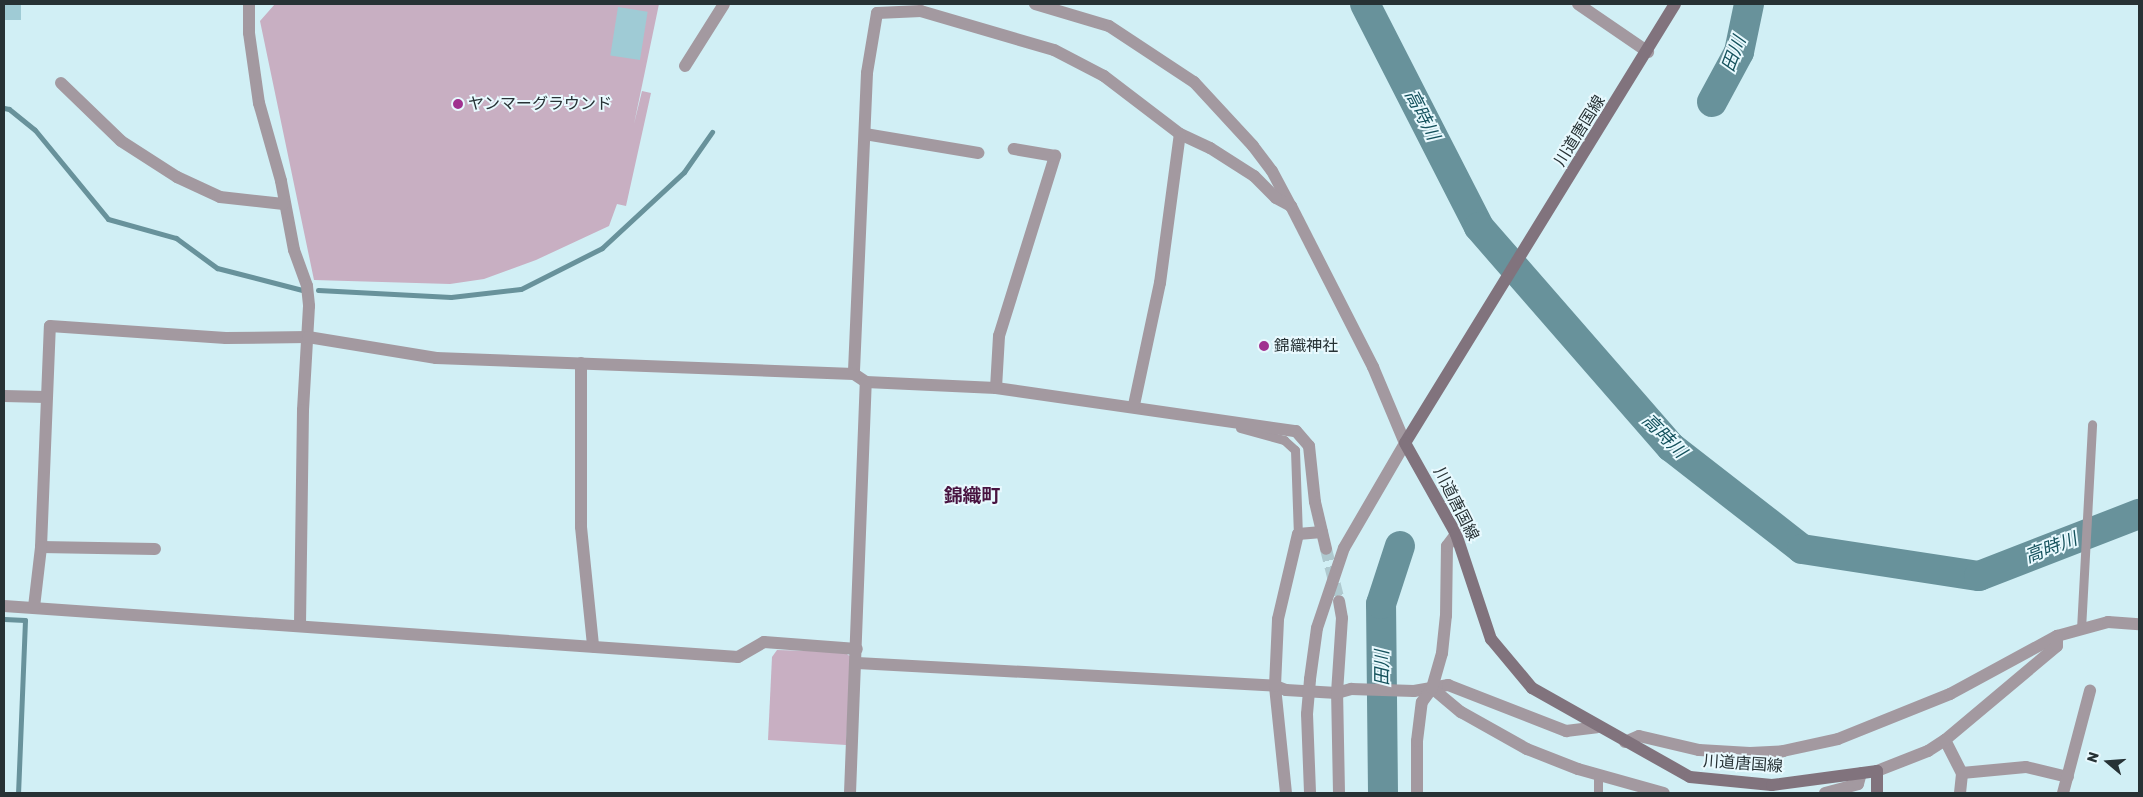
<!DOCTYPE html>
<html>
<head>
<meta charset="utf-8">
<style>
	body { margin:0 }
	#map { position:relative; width:2143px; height:797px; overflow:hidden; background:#d1eff5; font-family:Rubik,"Noto Sans JP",sans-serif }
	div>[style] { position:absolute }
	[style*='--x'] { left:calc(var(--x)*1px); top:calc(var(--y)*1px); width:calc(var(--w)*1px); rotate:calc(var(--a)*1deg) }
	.green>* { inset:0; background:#c8afc2 }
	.stream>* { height:5px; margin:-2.5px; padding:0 2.5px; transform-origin:2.5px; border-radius:2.5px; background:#68929b }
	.river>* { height:30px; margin:-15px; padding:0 15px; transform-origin:15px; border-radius:15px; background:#68929b }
	.building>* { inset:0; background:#9fcbd5; transform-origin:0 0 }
	.minor-tunnel>* { height:12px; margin-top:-6px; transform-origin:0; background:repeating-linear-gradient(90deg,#afc9cf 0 12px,transparent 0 18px) }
	.service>* { height:9px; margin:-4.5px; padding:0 4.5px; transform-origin:4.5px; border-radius:4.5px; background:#a399a0 }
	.minor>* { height:12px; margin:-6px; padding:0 6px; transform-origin:6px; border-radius:6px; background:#a399a0 }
	.tertiary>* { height:12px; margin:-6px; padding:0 6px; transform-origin:6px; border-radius:6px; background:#a399a0 }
	.secondary>* { height:12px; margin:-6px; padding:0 6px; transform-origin:6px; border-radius:6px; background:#81737d }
	.tertiary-bridge>* { height:12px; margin:-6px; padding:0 6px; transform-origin:6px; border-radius:6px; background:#a399a0 }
	.dots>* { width:14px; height:14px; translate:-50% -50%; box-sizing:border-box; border:2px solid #e8f9fe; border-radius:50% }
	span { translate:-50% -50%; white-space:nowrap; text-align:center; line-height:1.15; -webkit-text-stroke:4px #e8f9fe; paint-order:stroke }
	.poi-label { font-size:16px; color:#273235 }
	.left { translate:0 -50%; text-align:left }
	.street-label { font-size:16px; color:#273235 }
	.water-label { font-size:18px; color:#14515c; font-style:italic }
	.quarter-label { font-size:19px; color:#481340; font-weight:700 }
	.frame { position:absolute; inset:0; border:5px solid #273235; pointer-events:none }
	.north { position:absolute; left:2083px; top:737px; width:50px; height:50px; -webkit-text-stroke:4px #e8f9fe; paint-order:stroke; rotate:288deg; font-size:14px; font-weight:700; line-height:20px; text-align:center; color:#273235 }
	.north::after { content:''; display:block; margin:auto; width:18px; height:22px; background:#273235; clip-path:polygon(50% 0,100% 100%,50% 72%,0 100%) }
</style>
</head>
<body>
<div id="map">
	<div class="green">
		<div style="clip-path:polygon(275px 4px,659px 4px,634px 124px,642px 91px,651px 93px,626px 206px,617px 204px,609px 226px,536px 260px,484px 279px,450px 284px,314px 280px,260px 21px)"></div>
		<div style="clip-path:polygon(777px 650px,844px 652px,851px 657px,846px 745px,768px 740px,772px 657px)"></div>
	</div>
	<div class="stream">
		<div style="--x:4;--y:108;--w:5;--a:11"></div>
		<div style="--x:9;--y:109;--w:33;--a:39"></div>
		<div style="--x:35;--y:130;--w:115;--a:50.6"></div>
		<div style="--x:108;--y:219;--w:71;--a:15.6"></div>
		<div style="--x:176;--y:238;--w:51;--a:36.2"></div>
		<div style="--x:217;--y:268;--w:88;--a:14.5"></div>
		<div style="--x:318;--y:290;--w:133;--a:3"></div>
		<div style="--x:451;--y:297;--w:70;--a:-6.5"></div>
		<div style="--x:521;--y:289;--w:91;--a:-26.8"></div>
		<div style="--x:602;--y:248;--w:112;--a:-42.8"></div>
		<div style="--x:684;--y:172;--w:49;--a:-55"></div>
		<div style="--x:4;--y:619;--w:21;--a:3"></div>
		<div style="--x:25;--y:620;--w:173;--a:92.3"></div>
	</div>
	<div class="river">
		<div style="--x:1365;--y:4;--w:250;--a:62.9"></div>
		<div style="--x:1479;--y:227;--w:292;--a:48.9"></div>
		<div style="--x:1671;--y:447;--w:166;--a:37.9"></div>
		<div style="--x:1802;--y:549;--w:179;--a:8.7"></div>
		<div style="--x:1979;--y:576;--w:172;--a:-21.2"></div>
		<div style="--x:1712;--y:102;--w:57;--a:-61.6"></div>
		<div style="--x:1739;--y:52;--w:49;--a:-78.2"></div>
		<div style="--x:1383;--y:793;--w:189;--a:-90.6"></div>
		<div style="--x:1381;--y:604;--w:61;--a:-71.9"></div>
	</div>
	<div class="building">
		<div style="left:4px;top:4px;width:17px;height:16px"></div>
		<div style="left:618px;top:7px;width:30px;height:49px;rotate:9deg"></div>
	</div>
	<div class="minor-tunnel">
		<div style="--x:1326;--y:549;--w:54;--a:76"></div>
	</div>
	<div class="service">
		<div style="--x:1240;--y:428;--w:46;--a:15.3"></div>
		<div style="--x:1284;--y:440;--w:15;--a:42"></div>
		<div style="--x:1295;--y:450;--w:84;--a:88"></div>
		<div style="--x:2081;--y:629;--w:205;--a:-86.9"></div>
		<div style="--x:1598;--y:793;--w:19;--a:-90"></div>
	</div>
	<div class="minor">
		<div style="--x:249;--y:4;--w:29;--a:90"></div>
		<div style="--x:249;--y:33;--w:71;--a:81.9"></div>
		<div style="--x:259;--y:103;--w:81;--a:74.2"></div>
		<div style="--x:281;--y:181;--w:70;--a:79.3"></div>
		<div style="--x:294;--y:250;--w:38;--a:70"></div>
		<div style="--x:307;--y:286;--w:20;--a:84"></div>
		<div style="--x:309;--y:306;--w:104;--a:93.3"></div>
		<div style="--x:303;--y:410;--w:216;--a:90.8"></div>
		<div style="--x:1035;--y:4;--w:77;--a:16.6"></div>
		<div style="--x:1109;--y:26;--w:102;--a:33.4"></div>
		<div style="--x:1194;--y:82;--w:87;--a:47.3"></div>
		<div style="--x:1253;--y:146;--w:31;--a:53"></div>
		<div style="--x:1272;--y:171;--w:40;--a:62"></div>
		<div style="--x:1291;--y:206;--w:181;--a:63"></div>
		<div style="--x:1373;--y:367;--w:82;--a:67.2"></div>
		<div style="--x:1578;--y:4;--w:85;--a:34.4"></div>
		<div style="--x:685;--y:66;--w:73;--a:-57.8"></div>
		<div style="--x:61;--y:83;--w:83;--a:44"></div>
		<div style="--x:121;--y:141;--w:67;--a:32.7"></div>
		<div style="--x:177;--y:177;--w:47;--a:24.9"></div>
		<div style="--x:220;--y:197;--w:64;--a:6.2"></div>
		<div style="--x:865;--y:134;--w:115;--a:9.5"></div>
		<div style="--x:1291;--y:206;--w:17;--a:-152"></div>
		<div style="--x:1276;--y:198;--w:31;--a:-135"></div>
		<div style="--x:1254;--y:176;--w:52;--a:-147.5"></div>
		<div style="--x:1210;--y:148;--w:33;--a:-155"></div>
		<div style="--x:1180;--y:134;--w:96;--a:-142.7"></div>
		<div style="--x:1104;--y:76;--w:56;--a:-152.5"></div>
		<div style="--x:1054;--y:50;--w:139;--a:-163.7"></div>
		<div style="--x:921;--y:11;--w:44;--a:177.4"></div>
		<div style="--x:877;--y:13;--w:61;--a:99.5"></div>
		<div style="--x:867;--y:73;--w:301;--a:92.5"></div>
		<div style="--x:854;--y:374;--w:14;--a:34"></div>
		<div style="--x:866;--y:382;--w:130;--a:2.6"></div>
		<div style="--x:996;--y:388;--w:303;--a:8.2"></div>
		<div style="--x:1296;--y:431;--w:20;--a:49"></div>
		<div style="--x:1309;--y:446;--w:56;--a:83.9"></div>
		<div style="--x:1315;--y:502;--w:48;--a:76.8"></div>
		<div style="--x:581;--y:363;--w:164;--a:90"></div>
		<div style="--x:581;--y:527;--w:120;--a:84.2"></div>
		<div style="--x:996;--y:388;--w:52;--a:-86.7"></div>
		<div style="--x:999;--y:336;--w:189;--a:-72.7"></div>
		<div style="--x:1055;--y:156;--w:42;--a:-170.3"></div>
		<div style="--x:4;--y:396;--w:42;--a:1.4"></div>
		<div style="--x:1134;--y:405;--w:125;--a:-78"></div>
		<div style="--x:1160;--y:283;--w:150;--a:-82.4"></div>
		<div style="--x:155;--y:549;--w:114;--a:-179"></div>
		<div style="--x:41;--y:547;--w:221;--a:-87.7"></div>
		<div style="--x:50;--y:326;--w:176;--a:3.9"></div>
		<div style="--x:226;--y:338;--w:82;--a:-0.7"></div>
		<div style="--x:308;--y:337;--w:130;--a:9.3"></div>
		<div style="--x:436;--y:358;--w:418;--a:2.2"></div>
		<div style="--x:4;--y:606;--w:736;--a:3.97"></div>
		<div style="--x:738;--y:657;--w:30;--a:-30"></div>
		<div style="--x:764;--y:642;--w:93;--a:4.3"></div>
		<div style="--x:34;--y:607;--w:60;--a:-83.3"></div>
		<div style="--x:857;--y:663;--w:419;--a:3.1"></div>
		<div style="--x:1275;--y:686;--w:12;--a:20"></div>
		<div style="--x:1286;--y:690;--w:51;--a:3.4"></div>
		<div style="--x:1337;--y:693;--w:15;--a:-16"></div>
		<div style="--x:1351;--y:689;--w:63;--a:1.8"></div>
		<div style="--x:1414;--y:691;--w:35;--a:-10"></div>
		<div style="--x:1448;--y:685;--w:127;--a:21.3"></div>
		<div style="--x:1566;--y:731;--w:31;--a:-7"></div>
		<div style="--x:1432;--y:688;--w:38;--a:40"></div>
		<div style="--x:1461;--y:712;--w:76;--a:29.3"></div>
		<div style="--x:1527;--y:749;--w:55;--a:21.4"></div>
		<div style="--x:1578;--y:769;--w:89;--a:15.6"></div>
		<div style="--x:1945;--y:740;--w:37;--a:63"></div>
		<div style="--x:1625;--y:742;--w:15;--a:-23"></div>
		<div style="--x:1639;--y:736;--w:62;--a:13.1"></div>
		<div style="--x:1699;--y:750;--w:51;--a:3.4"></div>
		<div style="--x:1750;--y:753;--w:33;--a:-3"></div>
		<div style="--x:1783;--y:751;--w:56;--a:-12.3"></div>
		<div style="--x:1838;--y:739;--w:121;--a:-21.9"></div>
		<div style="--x:1950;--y:694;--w:122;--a:-28.5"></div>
		<div style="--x:2057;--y:636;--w:53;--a:-15.4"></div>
		<div style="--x:2108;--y:622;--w:31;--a:4"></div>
		<div style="--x:1877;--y:771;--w:55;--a:-21.4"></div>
		<div style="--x:1928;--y:751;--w:20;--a:-33"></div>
		<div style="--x:1945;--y:740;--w:146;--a:-40"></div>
		<div style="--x:2057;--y:646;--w:10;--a:-90"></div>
		<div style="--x:850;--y:793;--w:411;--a:-87.8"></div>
		<div style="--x:1286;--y:793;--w:108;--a:-95.9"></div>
		<div style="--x:1275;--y:686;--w:67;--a:-87.4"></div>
		<div style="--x:1278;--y:619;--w:87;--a:-76.8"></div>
		<div style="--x:1298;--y:534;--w:24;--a:-5"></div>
		<div style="--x:1339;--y:793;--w:100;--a:-91.1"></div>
		<div style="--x:1337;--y:693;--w:75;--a:-86.2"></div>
		<div style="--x:1342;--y:618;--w:17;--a:-100"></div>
		<div style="--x:1417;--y:793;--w:52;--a:-90"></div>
		<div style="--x:1417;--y:741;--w:39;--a:-83"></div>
		<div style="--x:1422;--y:702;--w:17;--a:-54"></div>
		<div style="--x:1432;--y:688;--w:36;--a:-74"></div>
		<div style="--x:1442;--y:653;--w:37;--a:-84"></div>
		<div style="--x:1446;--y:616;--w:70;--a:-89.2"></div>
		<div style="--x:1447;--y:546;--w:15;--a:-53"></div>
		<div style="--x:1825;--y:793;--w:34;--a:-15"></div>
		<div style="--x:1858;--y:784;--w:11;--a:-75"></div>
		<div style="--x:1960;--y:793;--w:20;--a:-84"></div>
		<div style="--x:1962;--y:773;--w:64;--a:-5.4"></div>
		<div style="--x:2026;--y:767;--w:43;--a:13.4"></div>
		<div style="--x:2063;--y:793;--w:106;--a:-75.2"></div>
	</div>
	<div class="tertiary">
		<div style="--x:1310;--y:679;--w:51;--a:-82.2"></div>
		<div style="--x:1317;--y:628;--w:84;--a:-71.4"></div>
		<div style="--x:1344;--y:548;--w:121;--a:-59.8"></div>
		<div style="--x:1307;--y:714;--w:79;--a:87.8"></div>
	</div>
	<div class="secondary">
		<div style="--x:1675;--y:4;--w:515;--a:121.59"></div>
		<div style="--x:1405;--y:443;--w:104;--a:60.7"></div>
		<div style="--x:1456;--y:534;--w:111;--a:71.6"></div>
		<div style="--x:1491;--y:639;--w:64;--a:50.1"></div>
		<div style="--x:1532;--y:688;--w:181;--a:29.4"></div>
		<div style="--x:1690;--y:777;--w:82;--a:5.6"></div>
		<div style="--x:1772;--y:785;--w:106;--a:-7.6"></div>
		<div style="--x:1877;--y:771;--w:22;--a:90"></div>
	</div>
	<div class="tertiary-bridge">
		<div style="--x:1307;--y:714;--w:35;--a:-85"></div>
	</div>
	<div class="dots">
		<div style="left:458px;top:104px;background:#a0318f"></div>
		<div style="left:1264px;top:346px;background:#a0318f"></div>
	</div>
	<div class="poi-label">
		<span class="left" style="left:468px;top:104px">ヤンマーグラウンド</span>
		<span class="left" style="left:1274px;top:346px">錦織神社</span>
	</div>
	<div class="street-label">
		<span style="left:1580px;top:131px;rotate:-58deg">川道唐国線</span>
		<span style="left:1456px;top:504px;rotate:63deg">川道唐国線</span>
		<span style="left:1743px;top:764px;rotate:4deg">川道唐国線</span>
	</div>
	<div class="water-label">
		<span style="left:1734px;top:54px;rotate:-69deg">田川</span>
		<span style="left:1422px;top:115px;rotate:63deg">高時川</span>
		<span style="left:1664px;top:436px;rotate:45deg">高時川</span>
		<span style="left:2051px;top:548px;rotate:-21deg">高時川</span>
		<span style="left:1382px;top:668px;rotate:-90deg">田川</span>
	</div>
	<div class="quarter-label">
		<span style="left:972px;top:496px">錦織町</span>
	</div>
	<div class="frame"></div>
	<div class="north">N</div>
</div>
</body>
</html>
